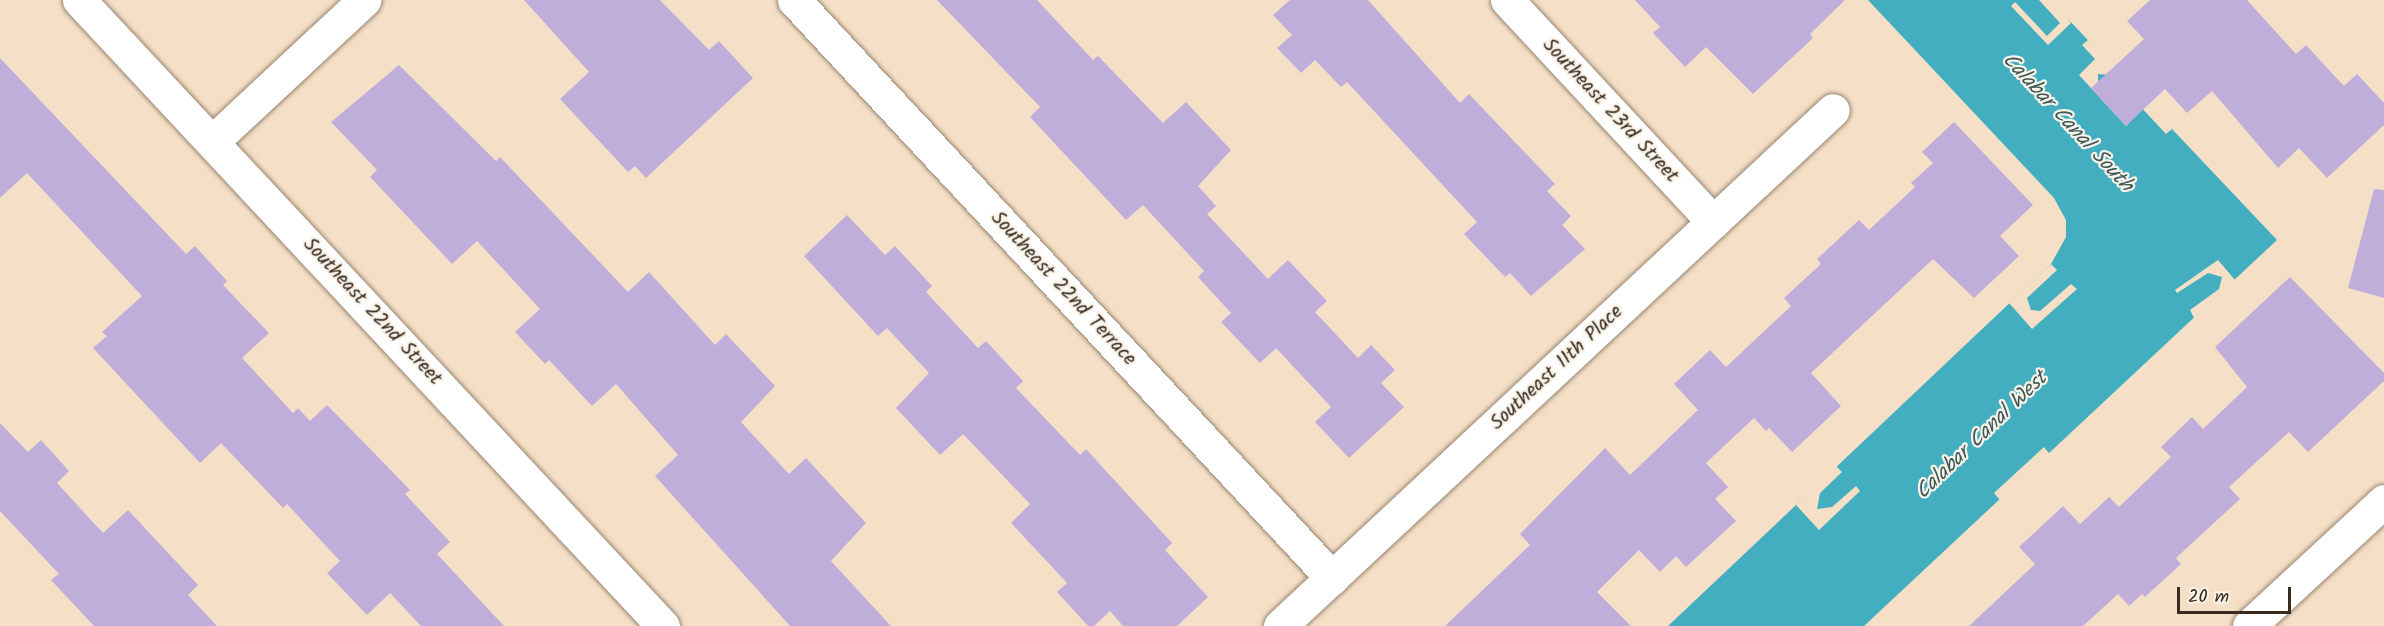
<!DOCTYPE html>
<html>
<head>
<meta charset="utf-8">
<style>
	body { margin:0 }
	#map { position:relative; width:2384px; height:626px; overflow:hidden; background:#f5e0c7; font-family:Kalam,sans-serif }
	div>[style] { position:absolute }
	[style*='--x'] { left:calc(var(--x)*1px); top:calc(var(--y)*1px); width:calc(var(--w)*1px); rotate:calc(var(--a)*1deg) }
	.water>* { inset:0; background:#42aec0 }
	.pier>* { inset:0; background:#f5e0c7 }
	.building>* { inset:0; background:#c0aeda }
	.roads { filter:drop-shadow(0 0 2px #988572) drop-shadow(0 0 2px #988572) }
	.street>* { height:33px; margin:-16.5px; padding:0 16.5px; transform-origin:16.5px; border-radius:16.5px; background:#fff }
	span { translate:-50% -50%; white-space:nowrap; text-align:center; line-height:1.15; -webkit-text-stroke:4.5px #f7f3e8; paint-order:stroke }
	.street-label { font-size:20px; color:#3b2a1e }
	.water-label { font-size:21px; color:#3d5857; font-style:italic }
	.scale { position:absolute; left:2177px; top:587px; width:114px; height:27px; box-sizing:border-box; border:3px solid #3b2a1e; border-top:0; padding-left:8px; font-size:18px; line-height:21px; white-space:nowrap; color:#3b2a1e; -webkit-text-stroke:4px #f7f3e8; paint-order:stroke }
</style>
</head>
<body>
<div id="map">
	<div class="water">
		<div style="clip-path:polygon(1868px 0,2050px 0,2277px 240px,1864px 626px,1668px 626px,2051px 264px,2066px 237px,2066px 220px,2054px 198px)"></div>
	</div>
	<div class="pier">
		<div style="clip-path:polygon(2039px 0,2054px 0,2071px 23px,2048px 45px,2011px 6px,2015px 2px,2047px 36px,2060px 23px)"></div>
		<div style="clip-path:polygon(2088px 40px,2161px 112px,2172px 129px,2166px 134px,2111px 75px,2098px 74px,2098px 88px,2130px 122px,2126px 126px,2079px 75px,2095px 59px,2082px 45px)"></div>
		<div style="clip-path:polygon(2218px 260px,2235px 280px,2194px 318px,2190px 310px,2219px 289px,2222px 277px,2208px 273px,2177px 293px,2175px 290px)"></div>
		<div style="clip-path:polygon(2051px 264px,2057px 270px,2027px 298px,2031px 310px,2040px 311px,2071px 284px,2077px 289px,2032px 329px,2009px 303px)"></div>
		<div style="clip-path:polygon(2044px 447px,2052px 457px,2000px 500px,1994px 493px)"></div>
		<div style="clip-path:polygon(1836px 466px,1842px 472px,1820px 493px,1817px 509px,1832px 507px,1856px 486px,1860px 491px,1819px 530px,1796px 505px)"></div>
	</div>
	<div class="building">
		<div style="clip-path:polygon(524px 0,660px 0,709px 50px,719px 41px,753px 78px,646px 178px,635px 166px,628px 172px,560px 99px,589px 72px)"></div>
		<div style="clip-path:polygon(937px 0,1037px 0,1093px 60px,1098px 56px,1163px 123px,1186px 102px,1231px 150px,1198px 186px,1216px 206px,1207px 214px,1268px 279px,1288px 260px,1327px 301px,1315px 312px,1358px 358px,1371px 345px,1395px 370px,1381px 383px,1404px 407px,1349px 458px,1315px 422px,1331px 407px,1276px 348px,1260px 363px,1221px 322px,1231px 313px,1198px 277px,1204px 271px,1143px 205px,1126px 220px,1030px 117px,1040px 107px)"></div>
		<div style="clip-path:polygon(1290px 0,1368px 0,1460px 103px,1469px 94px,1555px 184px,1547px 191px,1571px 216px,1562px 225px,1585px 249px,1531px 296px,1510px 273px,1505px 277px,1464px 234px,1477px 222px,1347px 82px,1341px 87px,1315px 60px,1301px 73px,1277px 48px,1292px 35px,1273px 15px)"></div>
		<div style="clip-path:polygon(1635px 0,1845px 0,1810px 34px,1813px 38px,1753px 94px,1706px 47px,1685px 67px,1653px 33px,1660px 27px)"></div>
		<div style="clip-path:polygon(2150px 0,2247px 0,2296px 54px,2306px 45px,2344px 86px,2357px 74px,2384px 103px,2384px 125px,2327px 178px,2299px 148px,2278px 168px,2212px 91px,2187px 113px,2165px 89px,2126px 126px,2091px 88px,2144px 39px,2127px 21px)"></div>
		<div style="clip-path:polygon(0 58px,186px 254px,195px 246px,227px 281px,223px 285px,269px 333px,242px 358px,293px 413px,298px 408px,310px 421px,327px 405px,381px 460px,410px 490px,405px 494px,450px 542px,437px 554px,504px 626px,421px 626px,390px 593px,367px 615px,327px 573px,340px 561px,287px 504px,283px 508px,221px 443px,200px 463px,93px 348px,107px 336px,102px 332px,142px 296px,27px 173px,0 198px)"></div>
		<div style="clip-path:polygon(399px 65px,496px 161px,500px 157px,628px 292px,649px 272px,715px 345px,726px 334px,775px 386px,741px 422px,789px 474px,806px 458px,866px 523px,831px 561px,891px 626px,790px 626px,655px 476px,678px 455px,616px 384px,592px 406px,549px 360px,545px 364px,515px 332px,540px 309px,477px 241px,452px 264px,370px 177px,377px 170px,331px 122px)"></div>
		<div style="clip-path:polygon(1954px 122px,2033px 205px,2000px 236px,2019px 256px,1974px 298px,1933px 259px,1811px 373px,1841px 406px,1792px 452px,1769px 428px,1766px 431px,1754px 418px,1706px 463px,1728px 487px,1715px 499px,1736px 521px,1686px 567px,1676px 556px,1660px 572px,1639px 550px,1597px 592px,1631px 626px,1445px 626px,1530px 545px,1520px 534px,1605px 448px,1630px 475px,1698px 410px,1674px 384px,1710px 350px,1726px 367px,1791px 306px,1784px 298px,1821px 264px,1817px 259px,1859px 220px,1869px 230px,1915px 187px,1911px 183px,1933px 163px,1922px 152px)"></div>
		<div style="clip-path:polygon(2374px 189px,2384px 190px,2384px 298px,2348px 288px)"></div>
		<div style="clip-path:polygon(847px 215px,885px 255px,895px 246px,932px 286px,926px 292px,978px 348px,986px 341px,1023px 381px,1016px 388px,1080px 455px,1086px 449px,1172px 543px,1165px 550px,1208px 597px,1177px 626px,1123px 626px,1110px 611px,1094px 626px,1088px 626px,1057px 592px,1067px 583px,1011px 523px,1030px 504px,963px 434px,940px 455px,896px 408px,929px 373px,887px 328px,878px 336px,804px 256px)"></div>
		<div style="clip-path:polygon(2290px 277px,2384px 373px,2384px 381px,2308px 452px,2289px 432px,2229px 487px,2240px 499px,2176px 558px,2181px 564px,2145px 597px,2142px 594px,2129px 606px,2118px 594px,2083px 626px,1969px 626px,2035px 564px,2019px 547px,2063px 506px,2080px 524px,2109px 497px,2119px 507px,2171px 457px,2161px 447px,2192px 417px,2203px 429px,2247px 387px,2215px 347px)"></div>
		<div style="clip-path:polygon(0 423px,28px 452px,41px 440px,69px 471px,57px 483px,103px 533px,128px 510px,198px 585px,188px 595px,217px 626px,94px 626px,51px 580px,59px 574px,0 511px)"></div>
	</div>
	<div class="roads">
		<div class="street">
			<div style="--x:79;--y:0;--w:856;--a:46.99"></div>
			<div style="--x:794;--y:0;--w:790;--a:47.05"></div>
			<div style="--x:1507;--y:0;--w:303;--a:47.1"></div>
			<div style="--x:213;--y:141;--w:207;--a:-43"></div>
			<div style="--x:1280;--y:626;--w:756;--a:-43.02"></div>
			<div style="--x:2249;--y:626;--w:184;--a:-42.8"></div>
		</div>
	</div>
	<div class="street-label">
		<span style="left:1610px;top:111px;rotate:47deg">Southeast 23rd Street</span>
		<span style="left:1063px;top:289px;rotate:47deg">Southeast 22nd Terrace</span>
		<span style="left:372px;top:312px;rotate:47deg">Southeast 22nd Street</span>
		<span style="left:1557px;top:368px;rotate:-43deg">Southeast 11th Place</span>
	</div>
	<div class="water-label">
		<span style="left:2067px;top:123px;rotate:47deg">Calabar Canal South</span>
		<span style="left:1982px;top:436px;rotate:-44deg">Calabar Canal West</span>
	</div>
	<div class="scale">20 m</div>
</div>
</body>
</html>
